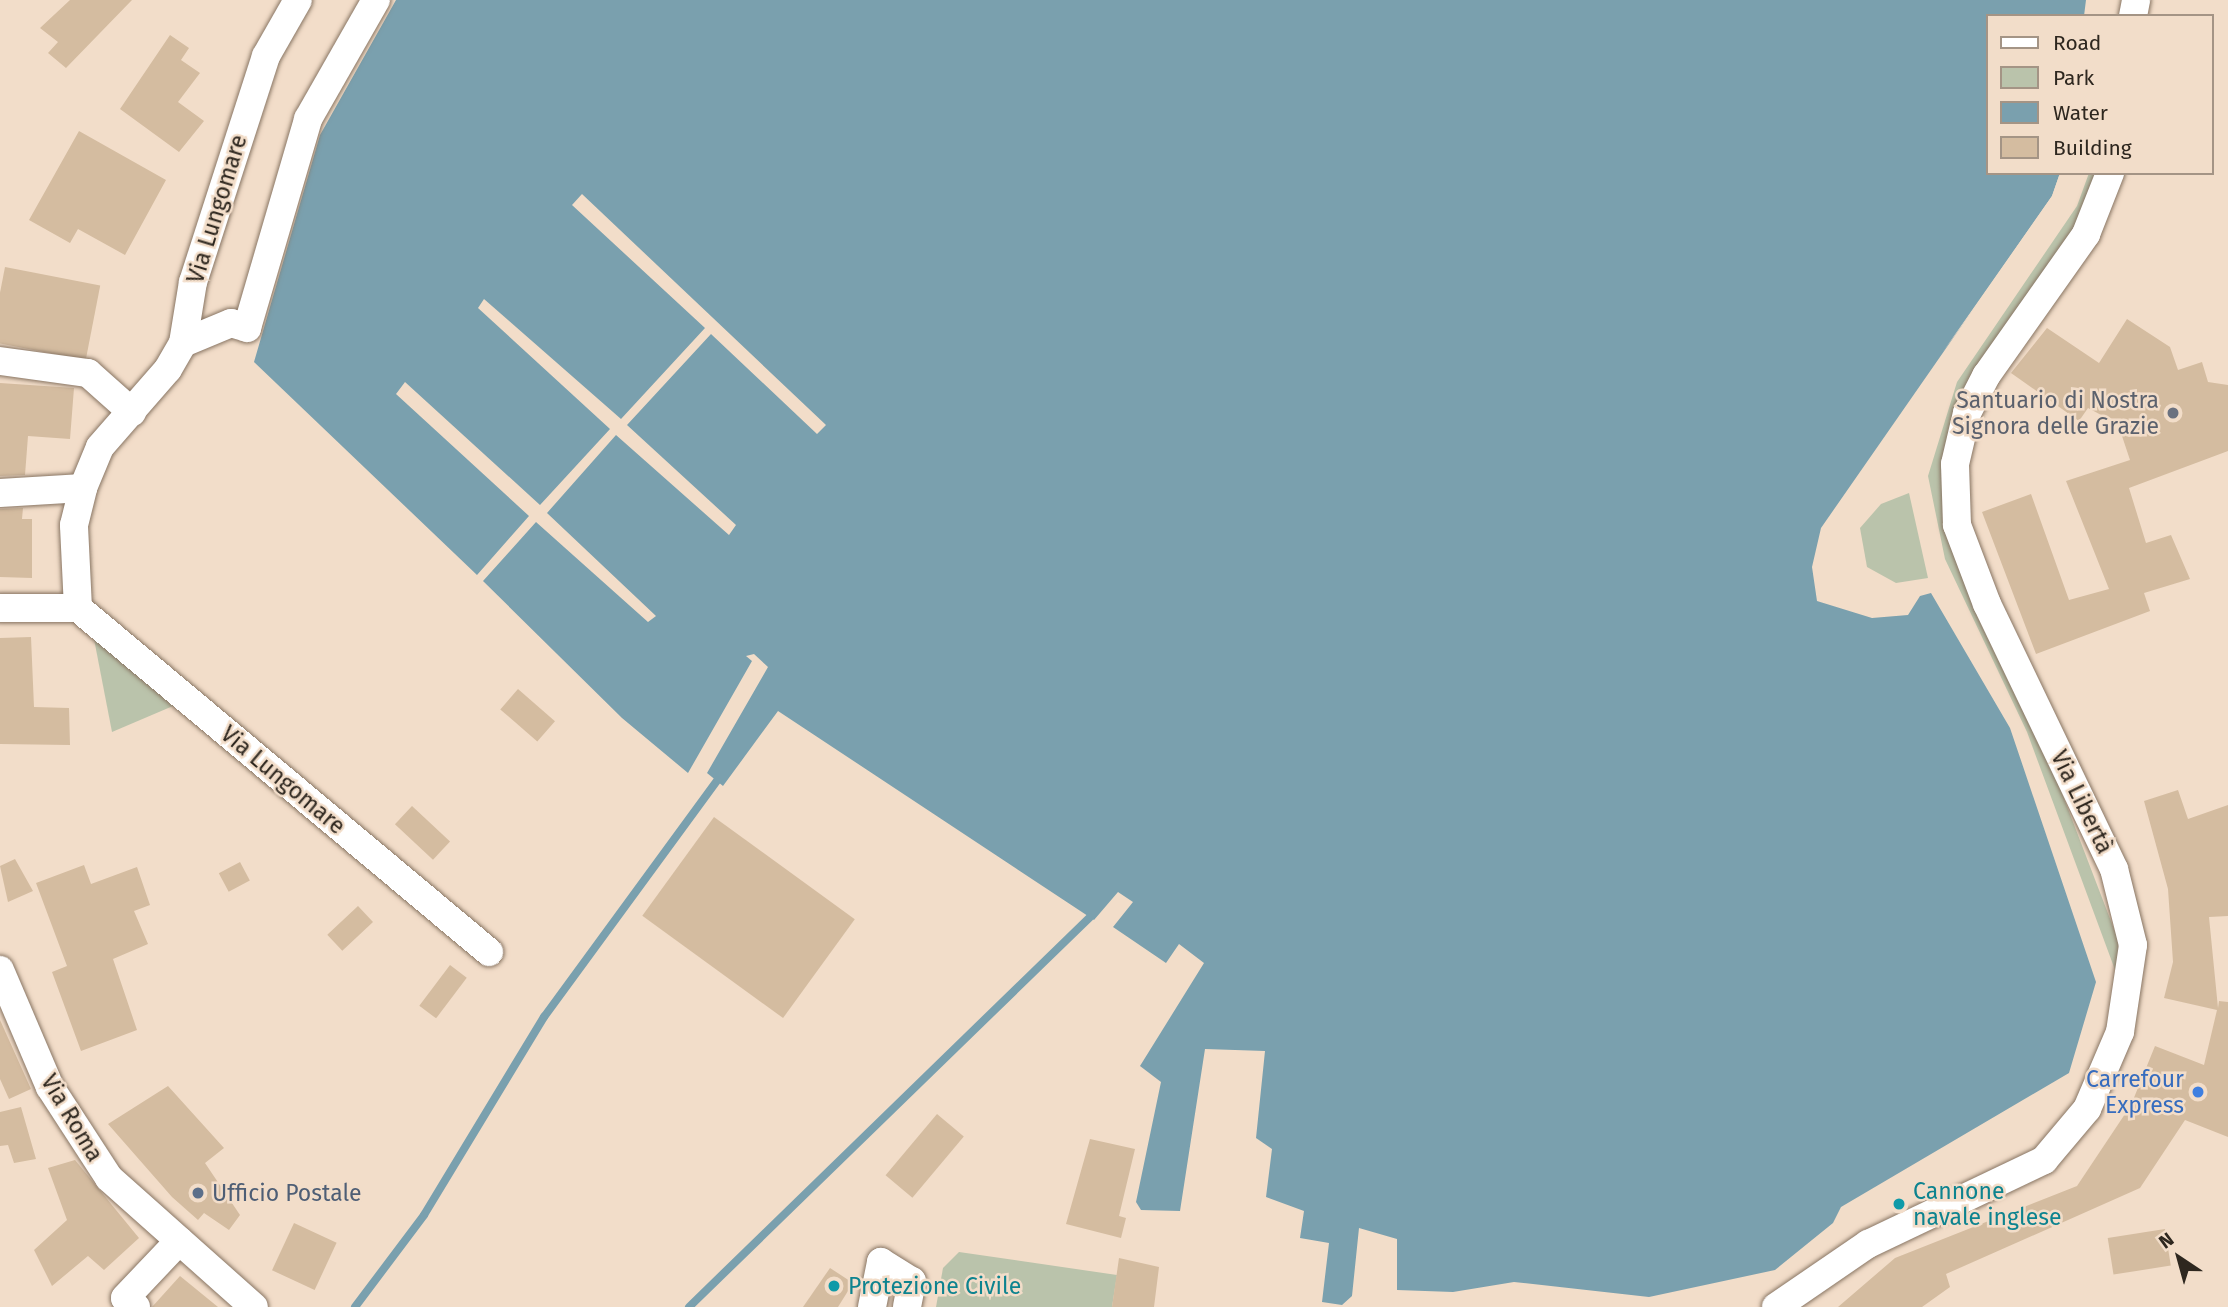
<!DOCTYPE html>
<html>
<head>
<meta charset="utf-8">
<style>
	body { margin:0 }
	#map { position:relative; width:2228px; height:1307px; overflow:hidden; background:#f2ddc9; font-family:"Fira Sans",sans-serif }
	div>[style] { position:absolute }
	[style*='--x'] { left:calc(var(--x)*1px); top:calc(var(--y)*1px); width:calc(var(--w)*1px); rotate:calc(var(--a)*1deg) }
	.green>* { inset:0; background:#bac3ab }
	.water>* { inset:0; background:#7aa0ae }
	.pier>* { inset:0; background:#f2ddc9 }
	.stream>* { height:8px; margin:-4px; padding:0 4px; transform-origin:4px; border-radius:4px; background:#7aa0ae }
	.building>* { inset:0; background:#d4bca0; transform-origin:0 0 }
	.roads { filter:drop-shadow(0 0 2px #887563) drop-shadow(0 0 2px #887563) }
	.minor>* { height:28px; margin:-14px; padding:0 14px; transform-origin:14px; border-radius:14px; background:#fff }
	.dots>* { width:19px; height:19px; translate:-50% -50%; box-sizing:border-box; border:4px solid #f2ddc9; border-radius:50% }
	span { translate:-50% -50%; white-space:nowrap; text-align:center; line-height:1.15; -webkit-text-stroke:5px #f2ddc9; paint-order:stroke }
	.street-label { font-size:23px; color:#2e271f }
	.worship-label { font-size:23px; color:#5b616d }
	.right { translate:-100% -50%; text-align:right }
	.shop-label { font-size:23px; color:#366cbe }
	.culture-label { font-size:23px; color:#0d838f }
	.left { translate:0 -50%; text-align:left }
	.service-label { font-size:23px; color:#4e5e75 }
	.legend { position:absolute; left:1986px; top:14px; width:228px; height:161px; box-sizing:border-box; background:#f2ddc9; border:2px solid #a49485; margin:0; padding:9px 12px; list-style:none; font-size:21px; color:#2e271f }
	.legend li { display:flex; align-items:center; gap:14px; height:35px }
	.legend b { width:35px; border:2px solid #a49485 }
	.north { position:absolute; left:2144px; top:1223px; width:70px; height:70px; -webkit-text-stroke:5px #f2ddc9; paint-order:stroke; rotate:324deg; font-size:19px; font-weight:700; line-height:28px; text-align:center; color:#2e271f }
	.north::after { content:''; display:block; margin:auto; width:24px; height:32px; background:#2e271f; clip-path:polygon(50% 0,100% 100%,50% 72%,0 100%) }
</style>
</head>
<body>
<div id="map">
	<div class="green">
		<div style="clip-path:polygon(2089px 173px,2108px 173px,1950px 464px,2037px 728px,2122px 950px,2118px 978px,2027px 732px,1945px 559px,1928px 476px,1957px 382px,2077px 206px)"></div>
		<div style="clip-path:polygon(1909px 493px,1928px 578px,1896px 583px,1867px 567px,1860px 528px,1881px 504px)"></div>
		<div style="clip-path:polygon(94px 639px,173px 706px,112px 732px)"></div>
		<div style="clip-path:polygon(959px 1252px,1117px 1275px,1112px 1307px,936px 1307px,943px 1268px)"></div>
	</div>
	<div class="water">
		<div style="clip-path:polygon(396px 0,2086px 0,2084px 16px,1988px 16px,1988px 173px,2060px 173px,2052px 196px,1821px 528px,1812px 567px,1817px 601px,1872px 618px,1908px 615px,1920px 596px,1931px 593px,2010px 728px,2096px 982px,2069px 1073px,1841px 1207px,1833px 1223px,1775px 1270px,1649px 1297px,1514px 1282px,1453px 1292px,1397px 1290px,1397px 1239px,1359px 1228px,1352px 1296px,1342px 1305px,1322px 1302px,1329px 1243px,1300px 1238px,1304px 1211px,1266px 1197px,1272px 1149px,1256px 1138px,1265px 1051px,1205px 1049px,1180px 1211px,1141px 1210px,1136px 1202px,1161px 1082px,1140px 1066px,1204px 963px,1179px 944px,1166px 963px,1113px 927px,1133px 902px,1118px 892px,1094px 920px,778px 711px,723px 786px,707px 773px,768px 667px,754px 654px,746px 656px,752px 661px,688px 773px,622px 718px,483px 581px,536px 522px,648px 622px,656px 616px,547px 513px,616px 435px,729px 535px,736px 525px,627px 425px,711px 334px,817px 434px,826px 425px,582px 194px,572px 205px,705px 328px,621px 419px,484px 299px,478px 308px,610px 429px,540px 505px,405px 382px,396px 394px,529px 516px,477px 575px,254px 362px,320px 135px)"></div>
	</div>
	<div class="pier">
		<div style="clip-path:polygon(2060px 173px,2055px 198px,1942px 353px,2052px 196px)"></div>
	</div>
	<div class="stream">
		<div style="--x:355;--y:1307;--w:115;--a:-53.1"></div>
		<div style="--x:424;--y:1215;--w:232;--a:-58.8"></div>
		<div style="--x:544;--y:1017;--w:293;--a:-53.8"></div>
		<div style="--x:689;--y:1307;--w:559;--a:-44.2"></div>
	</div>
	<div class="building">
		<div style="clip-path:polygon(70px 0,132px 0,66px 68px,48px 53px,58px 42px,40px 28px)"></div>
		<div style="clip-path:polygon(170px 35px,189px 48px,181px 60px,200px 73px,178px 102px,204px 121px,179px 152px,120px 109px)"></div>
		<div style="clip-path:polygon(79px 131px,166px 180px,125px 255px,78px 229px,70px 243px,29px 220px)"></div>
		<div style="left:5px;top:267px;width:97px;height:76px;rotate:11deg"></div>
		<div style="clip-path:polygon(2127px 319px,2170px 347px,2178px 370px,2202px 362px,2208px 382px,2228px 385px,2228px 451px,2129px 488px,2146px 543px,2171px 535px,2190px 579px,2144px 593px,2150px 611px,2036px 654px,1982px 512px,2031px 494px,2069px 600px,2109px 589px,2066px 481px,2130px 460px,2118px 424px,2088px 408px,2079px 421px,2011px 373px,2047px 328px,2099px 363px)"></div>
		<div style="clip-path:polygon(0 383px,74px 388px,70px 439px,28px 436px,25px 475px,0 476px)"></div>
		<div style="clip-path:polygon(23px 508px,22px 519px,32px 519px,32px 578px,0 577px,0 509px)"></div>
		<div style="clip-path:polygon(31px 637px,34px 707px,69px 708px,70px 745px,0 744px,0 638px)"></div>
		<div style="left:518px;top:689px;width:49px;height:27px;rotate:41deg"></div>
		<div style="clip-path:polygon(2178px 790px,2188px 819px,2228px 805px,2228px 916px,2209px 917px,2218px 1008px,2219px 1001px,2228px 1002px,2228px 1137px,2185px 1120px,2140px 1188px,1946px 1274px,1950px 1287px,1922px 1307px,1838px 1307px,1895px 1258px,2077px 1186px,2131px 1105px,2155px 1046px,2204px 1065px,2217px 1010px,2164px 998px,2173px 962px,2168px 889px,2144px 801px)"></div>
		<div style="left:412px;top:806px;width:52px;height:25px;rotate:43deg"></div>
		<div style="left:714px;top:817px;width:174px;height:122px;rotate:36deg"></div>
		<div style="clip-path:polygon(15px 859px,33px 891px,8px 902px,0 866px)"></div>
		<div style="left:240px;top:862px;width:21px;height:24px;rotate:62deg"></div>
		<div style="clip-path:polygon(84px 865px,91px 884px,137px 867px,150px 905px,134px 911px,148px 944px,113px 959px,137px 1030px,81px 1051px,52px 972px,67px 966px,36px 883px)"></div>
		<div style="left:358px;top:906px;width:22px;height:42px;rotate:47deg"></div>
		<div style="left:450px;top:965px;width:21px;height:51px;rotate:37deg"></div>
		<div style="clip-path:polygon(0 1020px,31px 1089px,9px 1099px,0 1079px)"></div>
		<div style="clip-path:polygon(168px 1086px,224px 1148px,205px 1163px,240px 1215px,229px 1230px,204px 1213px,198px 1220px,172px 1197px,108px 1124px)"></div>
		<div style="clip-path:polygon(21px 1107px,36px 1159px,14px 1163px,8px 1145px,0 1146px,0 1112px)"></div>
		<div style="left:937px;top:1114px;width:35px;height:80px;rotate:40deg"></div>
		<div style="clip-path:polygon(1090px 1139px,1135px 1149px,1119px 1216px,1126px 1218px,1121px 1238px,1066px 1224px)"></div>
		<div style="clip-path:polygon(75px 1160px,139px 1238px,104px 1270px,88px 1256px,52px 1286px,34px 1250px,67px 1220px,48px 1168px)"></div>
		<div style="left:294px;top:1223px;width:47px;height:52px;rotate:25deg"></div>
		<div style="left:2165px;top:1229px;width:37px;height:58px;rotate:81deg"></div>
		<div style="clip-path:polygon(1119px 1258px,1159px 1267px,1154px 1307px,1112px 1307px)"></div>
		<div style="clip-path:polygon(830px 1268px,853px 1283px,838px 1307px,803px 1307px)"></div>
		<div style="clip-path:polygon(180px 1276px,218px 1307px,152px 1307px)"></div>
	</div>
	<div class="roads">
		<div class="minor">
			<div style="--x:2133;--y:16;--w:16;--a:-79"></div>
			<div style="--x:183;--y:343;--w:52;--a:-22.6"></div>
			<div style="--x:231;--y:323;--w:17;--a:17"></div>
			<div style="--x:247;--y:328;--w:218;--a:-73.7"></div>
			<div style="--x:308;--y:119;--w:137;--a:-60.3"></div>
			<div style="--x:0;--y:361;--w:89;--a:7.8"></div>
			<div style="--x:88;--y:373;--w:59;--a:41.6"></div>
			<div style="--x:0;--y:493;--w:83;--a:-3.4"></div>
			<div style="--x:0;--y:608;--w:78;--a:0"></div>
			<div style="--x:78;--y:608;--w:536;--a:39.93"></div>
			<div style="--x:78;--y:608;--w:83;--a:-92.8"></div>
			<div style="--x:74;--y:525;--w:38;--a:-76"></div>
			<div style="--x:83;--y:488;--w:44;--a:-67.5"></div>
			<div style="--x:100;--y:447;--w:103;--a:-48.9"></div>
			<div style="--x:168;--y:369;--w:30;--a:-60"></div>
			<div style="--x:183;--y:343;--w:62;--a:-80.7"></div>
			<div style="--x:193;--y:282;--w:237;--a:-72.1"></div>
			<div style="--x:266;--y:56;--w:64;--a:-60.3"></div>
			<div style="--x:0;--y:970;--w:127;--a:66.9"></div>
			<div style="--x:50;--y:1087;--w:108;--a:57"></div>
			<div style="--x:109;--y:1178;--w:194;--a:41.7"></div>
			<div style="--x:136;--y:1307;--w:14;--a:-141"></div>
			<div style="--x:125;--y:1298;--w:79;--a:-46.5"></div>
			<div style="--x:872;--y:1307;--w:46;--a:-78.7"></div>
			<div style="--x:881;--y:1262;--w:36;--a:32"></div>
			<div style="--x:912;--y:1281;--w:26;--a:101"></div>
			<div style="--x:1776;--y:1307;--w:112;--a:-34.4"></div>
			<div style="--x:1868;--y:1244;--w:195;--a:-25.5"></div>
			<div style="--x:2044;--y:1160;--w:67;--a:-49.9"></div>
			<div style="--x:2087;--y:1109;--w:84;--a:-66.8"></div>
			<div style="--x:2120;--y:1032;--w:88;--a:-81.5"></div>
			<div style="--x:2133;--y:945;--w:78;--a:-104"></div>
			<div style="--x:2114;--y:869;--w:294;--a:-115.6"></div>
			<div style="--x:1987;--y:604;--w:85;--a:-110.8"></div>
			<div style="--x:1957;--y:525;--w:61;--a:-91.9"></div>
			<div style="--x:1955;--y:464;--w:52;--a:-76.8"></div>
			<div style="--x:1967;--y:413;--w:42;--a:-62.8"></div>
			<div style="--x:1986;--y:376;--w:174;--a:-54.8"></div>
			<div style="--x:2086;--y:234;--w:66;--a:-68.5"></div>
		</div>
	</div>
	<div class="dots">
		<div style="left:2173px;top:413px;background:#6b7280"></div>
		<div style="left:2198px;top:1092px;background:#3f7fe0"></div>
		<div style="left:198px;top:1193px;background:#5c6f8a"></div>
		<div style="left:1899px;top:1204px;background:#0f9aa8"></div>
		<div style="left:834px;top:1286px;background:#0f9aa8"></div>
	</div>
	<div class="street-label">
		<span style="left:217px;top:209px;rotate:-73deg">Via Lungomare</span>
		<span style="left:283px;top:780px;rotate:40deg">Via Lungomare</span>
		<span style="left:2082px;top:802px;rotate:64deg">Via Libertà</span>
		<span style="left:72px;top:1118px;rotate:59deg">Via Roma</span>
	</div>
	<div class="worship-label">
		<span class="right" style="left:2159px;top:413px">Santuario di Nostra<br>Signora delle Grazie</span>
	</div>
	<div class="shop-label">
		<span class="right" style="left:2184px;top:1092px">Carrefour<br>Express</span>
	</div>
	<div class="culture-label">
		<span class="left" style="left:1913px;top:1204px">Cannone<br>navale inglese</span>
		<span class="left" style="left:848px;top:1286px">Protezione Civile</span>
	</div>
	<div class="service-label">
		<span class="left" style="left:212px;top:1193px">Ufficio Postale</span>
	</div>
	<ul class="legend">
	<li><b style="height:9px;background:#fff"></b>Road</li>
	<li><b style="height:19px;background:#bac3ab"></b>Park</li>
	<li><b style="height:19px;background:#7aa0ae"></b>Water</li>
	<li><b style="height:19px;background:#d4bca0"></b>Building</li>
	</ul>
	<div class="north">N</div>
</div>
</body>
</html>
